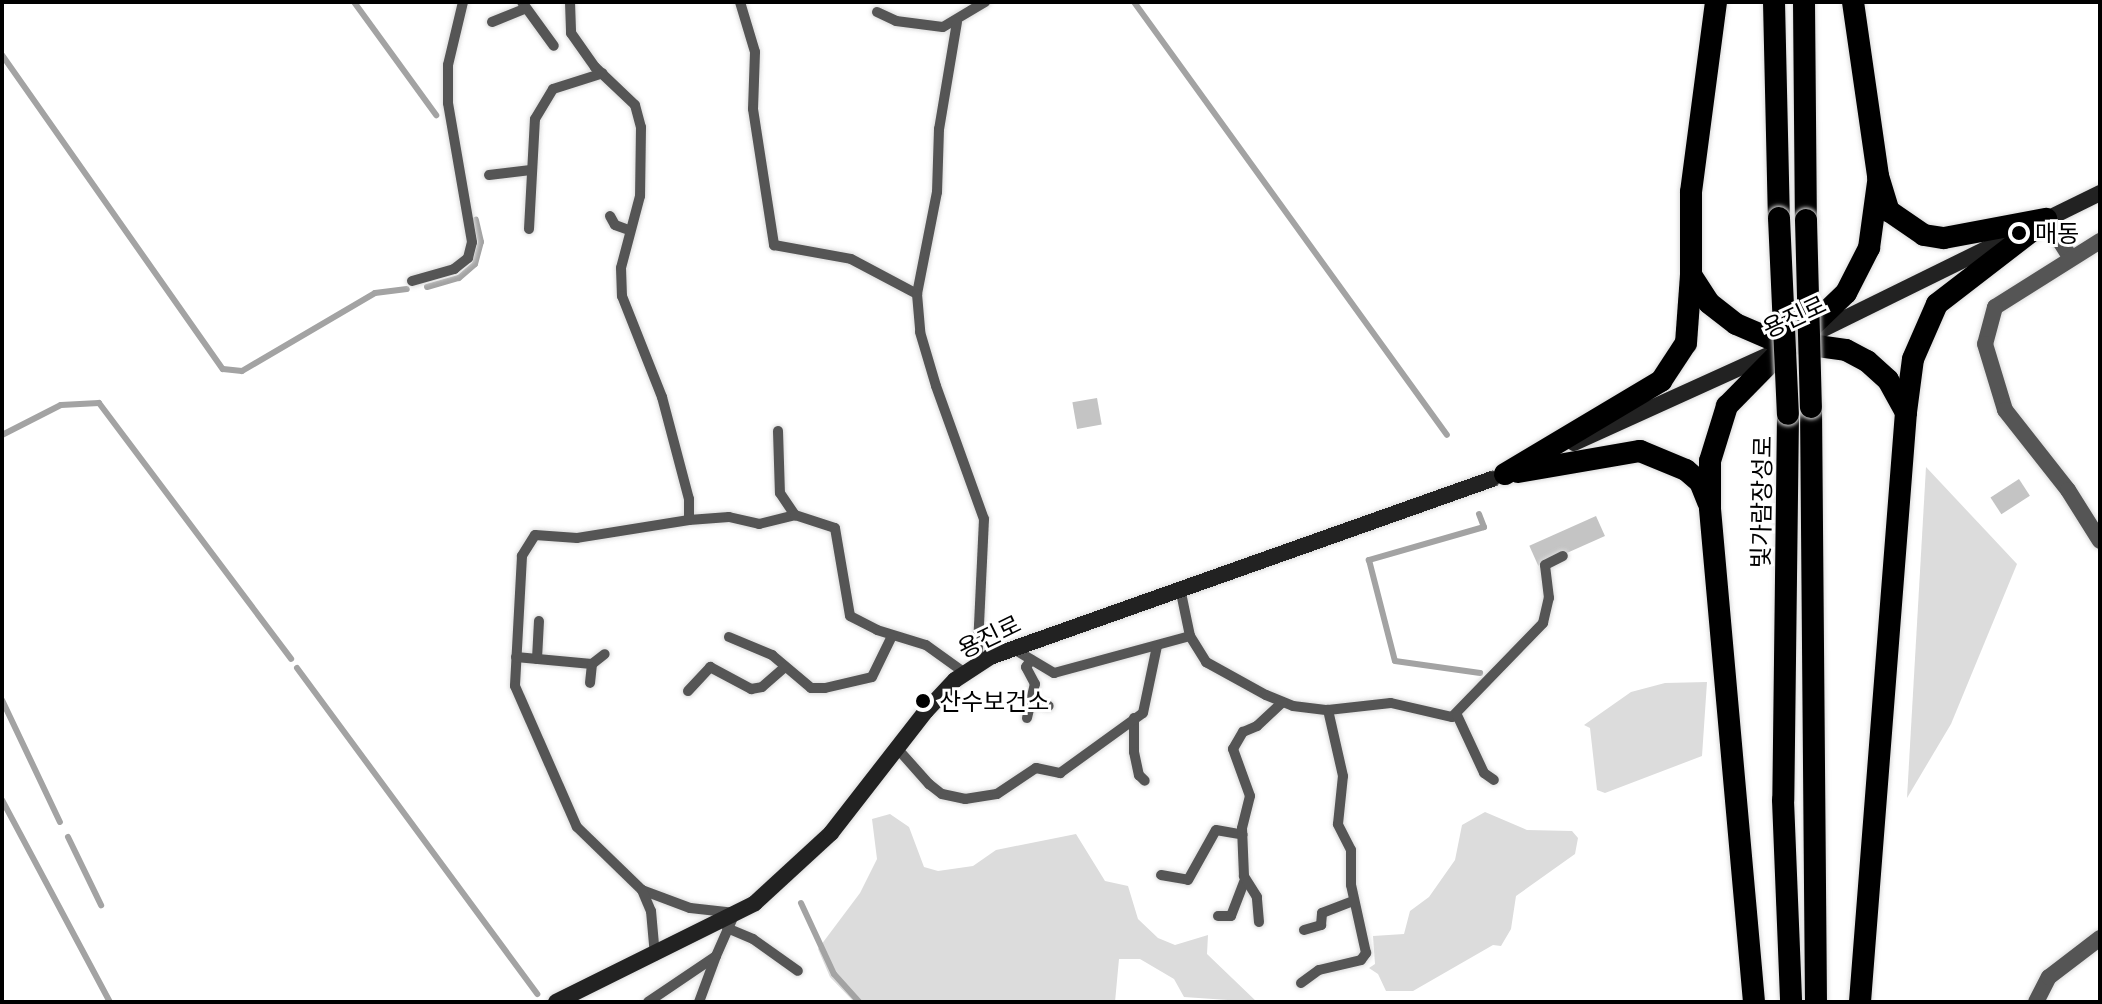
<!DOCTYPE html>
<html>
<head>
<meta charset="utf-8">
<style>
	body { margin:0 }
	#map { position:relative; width:2102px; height:1004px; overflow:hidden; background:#fff; font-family:"Golos Text","Noto Sans KR",sans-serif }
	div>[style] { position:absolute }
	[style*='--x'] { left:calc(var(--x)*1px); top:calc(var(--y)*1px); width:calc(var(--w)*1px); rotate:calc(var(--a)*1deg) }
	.green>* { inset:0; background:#dcdcdc }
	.stream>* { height:6px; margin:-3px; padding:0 3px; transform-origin:3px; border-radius:3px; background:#a3a3a3 }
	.building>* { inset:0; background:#c4c4c4; transform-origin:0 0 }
	.roads { filter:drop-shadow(0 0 2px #dbdbdb) drop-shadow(0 0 2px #dbdbdb) }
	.service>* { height:10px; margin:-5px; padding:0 5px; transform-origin:5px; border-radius:5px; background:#555 }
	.minor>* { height:16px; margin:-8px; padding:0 8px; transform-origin:8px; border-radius:8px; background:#555 }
	.secondary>* { height:16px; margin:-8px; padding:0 8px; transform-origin:8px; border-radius:8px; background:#222 }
	.trunk>* { height:22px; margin:-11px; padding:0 11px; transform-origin:11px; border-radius:11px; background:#000 }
	.bridges { filter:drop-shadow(0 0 2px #dbdbdb) drop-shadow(0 0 2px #dbdbdb) }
	.trunk-bridge>* { height:22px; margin:-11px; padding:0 11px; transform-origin:11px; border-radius:11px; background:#000 }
	.dots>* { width:22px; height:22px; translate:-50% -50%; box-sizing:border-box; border:4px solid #fff; border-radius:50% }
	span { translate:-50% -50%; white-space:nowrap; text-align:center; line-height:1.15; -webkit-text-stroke:6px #fff; paint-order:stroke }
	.poi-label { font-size:24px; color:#000 }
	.left { translate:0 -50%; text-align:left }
	.street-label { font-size:24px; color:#000 }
	.frame { position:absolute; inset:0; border:4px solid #000; pointer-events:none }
</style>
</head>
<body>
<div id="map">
	<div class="green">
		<div style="clip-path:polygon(1926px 467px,2017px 564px,1951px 724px,1907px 798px)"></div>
		<div style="clip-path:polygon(1665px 683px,1707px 682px,1702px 756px,1605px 793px,1597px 790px,1590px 728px,1584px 725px,1631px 692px)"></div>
		<div style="clip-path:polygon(1485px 812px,1527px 830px,1572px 831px,1578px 838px,1575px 854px,1516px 896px,1511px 929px,1501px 946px,1493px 945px,1413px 991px,1386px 991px,1378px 974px,1369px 968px,1375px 964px,1373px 936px,1404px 934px,1410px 911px,1429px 897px,1455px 860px,1462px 825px)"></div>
		<div style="clip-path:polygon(890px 814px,909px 827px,924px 867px,938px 871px,973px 866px,996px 850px,1076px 834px,1105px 881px,1128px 886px,1138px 919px,1158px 938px,1175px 945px,1208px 935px,1207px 954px,1257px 1002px,1184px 997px,1174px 979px,1140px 959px,1119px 959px,1115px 1002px,854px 1002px,830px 977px,818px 949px,860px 893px,877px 859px,872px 819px)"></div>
	</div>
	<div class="stream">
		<div style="--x:354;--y:2;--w:140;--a:54"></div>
		<div style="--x:1134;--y:2;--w:534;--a:54.14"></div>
		<div style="--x:2;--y:55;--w:384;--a:54.9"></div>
		<div style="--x:223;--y:369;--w:19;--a:6"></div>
		<div style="--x:242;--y:371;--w:154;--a:-30.4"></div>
		<div style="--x:375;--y:293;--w:32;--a:-7"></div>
		<div style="--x:427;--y:287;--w:33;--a:-16"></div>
		<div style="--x:459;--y:278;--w:21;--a:-41"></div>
		<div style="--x:475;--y:264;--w:23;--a:-75"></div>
		<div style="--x:481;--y:242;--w:23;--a:-103"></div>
		<div style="--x:2;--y:435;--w:66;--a:-27"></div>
		<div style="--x:61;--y:405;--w:38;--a:-3"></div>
		<div style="--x:99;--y:403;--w:320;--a:53.1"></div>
		<div style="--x:1479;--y:514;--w:14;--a:69"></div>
		<div style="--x:1484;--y:527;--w:120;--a:164"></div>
		<div style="--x:1369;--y:560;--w:104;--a:75.6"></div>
		<div style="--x:1395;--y:661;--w:86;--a:8"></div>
		<div style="--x:297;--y:668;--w:405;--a:53.6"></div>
		<div style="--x:2;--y:700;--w:135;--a:64.6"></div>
		<div style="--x:2;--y:800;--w:229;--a:61.9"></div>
		<div style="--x:68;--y:837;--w:76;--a:64.1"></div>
		<div style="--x:801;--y:903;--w:78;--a:65.1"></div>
		<div style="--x:834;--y:974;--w:38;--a:48"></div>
	</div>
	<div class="building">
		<div style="left:1097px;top:398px;width:27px;height:25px;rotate:80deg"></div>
		<div style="left:2019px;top:479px;width:20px;height:34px;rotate:57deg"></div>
		<div style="left:1596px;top:516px;width:22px;height:73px;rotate:66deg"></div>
	</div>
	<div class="roads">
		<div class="service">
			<div style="--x:522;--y:2;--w:54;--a:54"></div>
			<div style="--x:570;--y:2;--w:31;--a:88"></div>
			<div style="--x:571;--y:33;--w:42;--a:54.8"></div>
			<div style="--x:595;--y:67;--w:55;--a:43.5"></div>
			<div style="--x:635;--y:105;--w:23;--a:75"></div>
			<div style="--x:641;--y:127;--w:69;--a:90.8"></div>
			<div style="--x:640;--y:196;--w:74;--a:104.8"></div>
			<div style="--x:621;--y:268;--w:28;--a:88"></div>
			<div style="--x:622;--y:296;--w:109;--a:68.4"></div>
			<div style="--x:662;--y:397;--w:106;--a:75.2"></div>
			<div style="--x:689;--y:499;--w:21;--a:90"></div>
			<div style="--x:689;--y:520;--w:113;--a:170.9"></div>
			<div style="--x:577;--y:538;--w:42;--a:-175.9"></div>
			<div style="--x:535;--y:535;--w:25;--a:122"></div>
			<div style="--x:522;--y:556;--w:130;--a:93.1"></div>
			<div style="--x:515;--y:686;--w:154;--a:66.3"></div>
			<div style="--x:577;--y:827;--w:91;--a:44.1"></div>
			<div style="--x:740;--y:2;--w:52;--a:73.3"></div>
			<div style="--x:755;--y:52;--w:57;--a:92"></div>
			<div style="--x:753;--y:109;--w:138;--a:81.2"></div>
			<div style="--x:774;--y:245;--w:78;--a:10.3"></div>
			<div style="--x:851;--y:259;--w:75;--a:27.9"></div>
			<div style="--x:877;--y:12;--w:21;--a:25"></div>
			<div style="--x:896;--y:21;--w:47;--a:7.3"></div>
			<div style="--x:943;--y:27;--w:49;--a:-30.8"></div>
			<div style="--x:492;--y:22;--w:35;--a:-22"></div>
			<div style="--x:957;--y:22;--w:109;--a:99.5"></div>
			<div style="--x:939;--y:129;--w:63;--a:91.8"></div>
			<div style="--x:937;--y:192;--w:104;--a:101.1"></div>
			<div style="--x:917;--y:294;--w:38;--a:85"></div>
			<div style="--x:920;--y:332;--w:56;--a:73.5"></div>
			<div style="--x:936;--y:386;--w:141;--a:70.2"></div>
			<div style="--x:984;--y:519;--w:146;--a:92.7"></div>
			<div style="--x:489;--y:175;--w:42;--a:-6.8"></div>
			<div style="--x:610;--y:216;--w:10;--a:61"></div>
			<div style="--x:615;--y:225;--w:15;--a:20"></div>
			<div style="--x:529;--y:229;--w:110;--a:-86.9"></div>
			<div style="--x:535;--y:119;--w:35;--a:-59"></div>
			<div style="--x:553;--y:89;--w:52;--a:-17.7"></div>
			<div style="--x:412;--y:281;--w:44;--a:-15.9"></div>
			<div style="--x:454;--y:269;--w:18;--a:-38"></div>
			<div style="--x:468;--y:258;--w:16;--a:-76"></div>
			<div style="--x:472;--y:242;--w:141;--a:-99.8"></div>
			<div style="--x:448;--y:103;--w:38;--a:-90"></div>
			<div style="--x:448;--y:65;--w:65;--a:-76.6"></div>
			<div style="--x:778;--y:431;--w:62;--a:88.2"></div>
			<div style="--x:780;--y:493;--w:27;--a:56"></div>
			<div style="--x:689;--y:520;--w:40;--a:-4.3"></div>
			<div style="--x:729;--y:517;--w:31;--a:13"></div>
			<div style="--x:759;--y:524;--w:37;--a:-14"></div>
			<div style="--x:795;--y:515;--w:42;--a:18"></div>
			<div style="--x:835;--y:528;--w:89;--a:80.3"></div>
			<div style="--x:850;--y:616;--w:30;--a:27"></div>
			<div style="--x:877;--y:630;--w:51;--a:17"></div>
			<div style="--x:926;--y:645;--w:48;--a:35.7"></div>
			<div style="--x:1180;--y:588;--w:49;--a:78.2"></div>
			<div style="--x:1190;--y:636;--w:31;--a:58"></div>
			<div style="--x:1206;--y:662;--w:68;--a:28.8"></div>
			<div style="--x:1266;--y:695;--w:29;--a:22"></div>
			<div style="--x:1293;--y:706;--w:35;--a:7"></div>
			<div style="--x:1328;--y:710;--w:63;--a:-6.3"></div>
			<div style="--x:1391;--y:703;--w:63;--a:12.9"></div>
			<div style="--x:1452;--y:717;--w:131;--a:-45.9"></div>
			<div style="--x:1543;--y:623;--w:26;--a:-77"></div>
			<div style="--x:1549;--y:598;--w:33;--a:-97"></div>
			<div style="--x:1545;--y:565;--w:20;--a:-27"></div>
			<div style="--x:729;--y:637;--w:47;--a:22.7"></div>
			<div style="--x:772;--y:655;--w:51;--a:40.2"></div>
			<div style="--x:811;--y:688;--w:14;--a:0"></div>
			<div style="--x:825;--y:688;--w:48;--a:-13.2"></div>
			<div style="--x:872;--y:677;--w:46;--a:-64"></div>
			<div style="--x:1012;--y:648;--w:49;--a:30.8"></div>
			<div style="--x:1054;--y:673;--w:141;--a:-15.2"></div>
			<div style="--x:516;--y:657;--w:76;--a:5.3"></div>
			<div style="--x:592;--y:664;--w:19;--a:96"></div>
			<div style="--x:537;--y:659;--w:38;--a:-87"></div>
			<div style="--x:592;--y:664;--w:16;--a:-38"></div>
			<div style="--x:688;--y:691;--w:33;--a:-47"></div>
			<div style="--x:710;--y:667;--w:47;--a:28.2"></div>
			<div style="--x:751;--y:689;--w:11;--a:-10"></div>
			<div style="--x:762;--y:687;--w:30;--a:-41"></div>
			<div style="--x:1030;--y:702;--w:19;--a:12"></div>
			<div style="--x:1457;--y:715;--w:64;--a:65"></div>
			<div style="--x:1484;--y:773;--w:12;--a:35"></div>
			<div style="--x:1027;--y:718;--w:35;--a:-77"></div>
			<div style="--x:1035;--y:684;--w:19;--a:-118"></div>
			<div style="--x:1026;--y:667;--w:9;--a:-54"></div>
			<div style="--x:1134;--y:718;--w:34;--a:90"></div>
			<div style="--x:1134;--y:752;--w:24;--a:78"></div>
			<div style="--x:1139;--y:775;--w:8;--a:45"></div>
			<div style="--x:896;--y:747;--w:50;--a:48.3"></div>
			<div style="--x:929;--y:784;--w:16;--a:38"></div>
			<div style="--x:942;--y:794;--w:24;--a:12"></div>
			<div style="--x:965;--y:799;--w:32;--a:-9"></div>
			<div style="--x:997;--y:794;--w:47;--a:-33.7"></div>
			<div style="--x:1036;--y:768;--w:25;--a:12"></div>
			<div style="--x:1060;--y:773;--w:102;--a:-35.9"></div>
			<div style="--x:1143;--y:713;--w:68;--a:-78.2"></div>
			<div style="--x:1161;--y:875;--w:27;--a:10"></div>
			<div style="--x:1188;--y:880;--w:57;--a:-60.8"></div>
			<div style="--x:1216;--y:830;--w:27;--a:10"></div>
			<div style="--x:1218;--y:916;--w:13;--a:0"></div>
			<div style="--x:1231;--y:916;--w:39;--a:-69"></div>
			<div style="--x:1259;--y:922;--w:25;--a:-95"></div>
			<div style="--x:1257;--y:897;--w:25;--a:-122"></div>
			<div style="--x:1244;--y:876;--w:48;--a:-92.4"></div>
			<div style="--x:1242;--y:828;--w:33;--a:-76"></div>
			<div style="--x:1250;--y:796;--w:50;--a:-109.9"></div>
			<div style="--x:1233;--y:749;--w:20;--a:-60"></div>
			<div style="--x:1243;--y:732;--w:15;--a:-23"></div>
			<div style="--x:1257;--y:726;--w:35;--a:-43"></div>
			<div style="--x:727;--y:928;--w:28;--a:23"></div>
			<div style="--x:753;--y:939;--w:55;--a:35.4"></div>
			<div style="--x:1304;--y:930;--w:18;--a:-16"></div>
			<div style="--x:1321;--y:925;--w:12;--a:-85"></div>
			<div style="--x:1322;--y:913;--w:33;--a:-21"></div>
			<div style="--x:1301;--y:983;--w:22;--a:-36"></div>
			<div style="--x:1319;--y:970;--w:43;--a:-13.4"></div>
			<div style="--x:1361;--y:960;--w:9;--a:-54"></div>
			<div style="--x:1366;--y:953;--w:70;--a:-102.4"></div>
			<div style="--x:1351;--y:885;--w:35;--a:-90"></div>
			<div style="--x:1351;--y:850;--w:29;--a:-117"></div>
			<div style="--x:1338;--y:824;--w:48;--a:-84.1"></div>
			<div style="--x:1343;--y:776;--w:68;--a:-102.8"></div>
			<div style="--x:648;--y:1002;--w:82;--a:-34.1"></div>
			<div style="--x:716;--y:956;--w:47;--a:-66.2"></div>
			<div style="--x:735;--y:913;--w:45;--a:-173.7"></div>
			<div style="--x:690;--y:908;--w:51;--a:-159.4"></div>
			<div style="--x:642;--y:890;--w:23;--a:67"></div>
			<div style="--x:651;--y:911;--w:45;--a:84.9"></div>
			<div style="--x:699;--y:1002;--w:49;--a:-69.7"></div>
		</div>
		<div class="minor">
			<div style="--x:2046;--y:219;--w:45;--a:57.7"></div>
			<div style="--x:2100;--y:241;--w:124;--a:147.8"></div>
			<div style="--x:1995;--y:307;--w:38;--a:105"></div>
			<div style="--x:1985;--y:344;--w:69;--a:73.1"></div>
			<div style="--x:2005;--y:410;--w:102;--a:51.8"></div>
			<div style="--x:2068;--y:490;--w:60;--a:57.9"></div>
			<div style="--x:2036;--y:1002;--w:28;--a:-63"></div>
			<div style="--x:2049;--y:977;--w:64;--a:-37.4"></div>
		</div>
		<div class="secondary">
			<div style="--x:2037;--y:224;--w:70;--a:-26.2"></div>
			<div style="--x:1807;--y:337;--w:233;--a:-26.2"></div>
			<div style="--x:1574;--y:443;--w:221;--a:-24.4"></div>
			<div style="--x:556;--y:1002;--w:222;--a:-26.4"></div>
			<div style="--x:755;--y:903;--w:103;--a:-42.6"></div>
			<div style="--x:831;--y:833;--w:155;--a:-52.1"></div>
			<div style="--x:926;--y:711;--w:42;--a:-46.9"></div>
			<div style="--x:955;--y:680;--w:42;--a:-33.3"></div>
			<div style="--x:990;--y:657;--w:533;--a:-19.52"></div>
		</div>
		<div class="trunk">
			<div style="--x:1716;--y:2;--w:192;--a:97.5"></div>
			<div style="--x:1691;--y:192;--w:83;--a:90"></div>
			<div style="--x:1691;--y:275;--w:33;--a:57"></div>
			<div style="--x:1709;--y:303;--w:34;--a:38"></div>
			<div style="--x:1736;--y:324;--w:56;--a:23.3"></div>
			<div style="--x:1774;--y:2;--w:216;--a:88.7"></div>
			<div style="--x:1804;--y:2;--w:218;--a:89.5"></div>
			<div style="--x:1853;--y:2;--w:176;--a:81.8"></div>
			<div style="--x:1878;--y:176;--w:37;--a:73"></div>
			<div style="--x:1889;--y:211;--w:42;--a:34.4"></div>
			<div style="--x:1924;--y:235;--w:20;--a:9"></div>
			<div style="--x:1944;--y:238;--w:104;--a:-10.6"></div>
			<div style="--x:1799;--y:338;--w:65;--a:-43.8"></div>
			<div style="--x:1846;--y:293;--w:51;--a:-62.9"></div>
			<div style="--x:1869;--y:248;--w:67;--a:-82.2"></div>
			<div style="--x:1796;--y:343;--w:50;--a:8"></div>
			<div style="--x:1846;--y:350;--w:24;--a:28"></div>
			<div style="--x:1867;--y:361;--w:28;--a:42"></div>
			<div style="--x:1888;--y:380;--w:37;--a:61"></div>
			<div style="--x:1906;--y:412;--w:592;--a:94.46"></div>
			<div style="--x:1811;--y:407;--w:595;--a:89.52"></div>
			<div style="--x:1906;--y:412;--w:53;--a:-82.5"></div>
			<div style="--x:1913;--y:359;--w:60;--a:-66.4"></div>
			<div style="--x:1937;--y:304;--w:133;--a:-37.6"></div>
			<div style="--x:1788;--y:414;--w:386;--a:90.7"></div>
			<div style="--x:1783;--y:800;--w:202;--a:87.7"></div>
			<div style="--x:1518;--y:472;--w:124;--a:-9.8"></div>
			<div style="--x:1640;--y:451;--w:50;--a:22.4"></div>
			<div style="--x:1686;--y:470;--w:18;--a:41"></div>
			<div style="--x:1700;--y:482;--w:22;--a:68"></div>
			<div style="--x:1505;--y:474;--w:182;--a:-30.8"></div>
			<div style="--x:1661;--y:381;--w:45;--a:-56.7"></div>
			<div style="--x:1686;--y:343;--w:68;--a:-85.8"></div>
			<div style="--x:1754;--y:1002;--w:497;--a:-95.1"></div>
			<div style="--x:1710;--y:507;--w:46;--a:-90"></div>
			<div style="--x:1710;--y:461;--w:58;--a:-72.8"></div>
			<div style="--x:1727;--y:406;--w:81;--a:-45.5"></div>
		</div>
	</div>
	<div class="bridges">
		<div class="trunk-bridge">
			<div style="--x:1779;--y:218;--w:196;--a:87.4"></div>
			<div style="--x:1806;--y:220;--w:187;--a:88.5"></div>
		</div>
	</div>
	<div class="dots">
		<div style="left:2019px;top:233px;background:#000"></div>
		<div style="left:923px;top:701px;background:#000"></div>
	</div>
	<div class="poi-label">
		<span class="left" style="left:2035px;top:233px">매동</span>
		<span class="left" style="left:939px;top:701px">산수보건소</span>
	</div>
	<div class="street-label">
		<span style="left:1794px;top:316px;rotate:-25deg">용진로</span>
		<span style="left:1761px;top:502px;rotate:-89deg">빛가람장성로</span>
		<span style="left:989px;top:636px;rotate:-26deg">용진로</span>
	</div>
	<div class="frame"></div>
</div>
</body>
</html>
